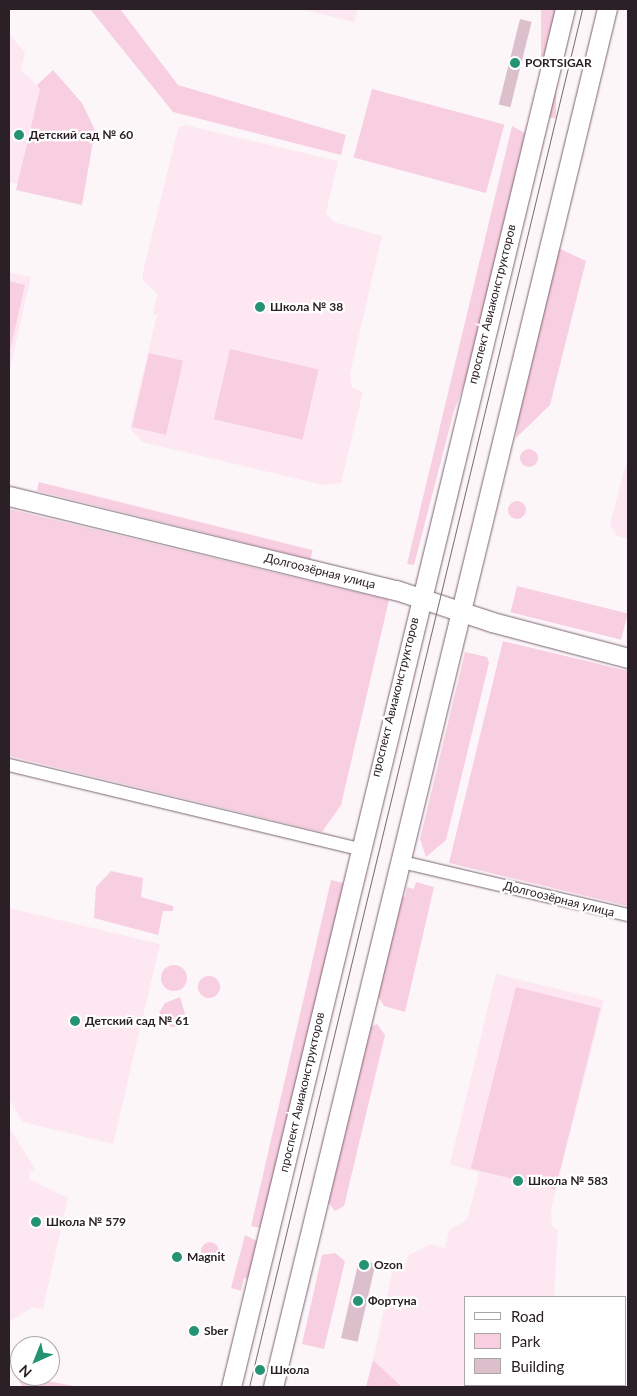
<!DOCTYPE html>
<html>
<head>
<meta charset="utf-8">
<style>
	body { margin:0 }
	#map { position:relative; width:637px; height:1396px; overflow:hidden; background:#fcf6f9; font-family:Lato,sans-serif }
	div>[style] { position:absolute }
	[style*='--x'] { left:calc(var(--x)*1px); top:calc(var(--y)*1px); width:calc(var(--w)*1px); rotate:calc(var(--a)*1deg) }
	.built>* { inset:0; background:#fde8f1 }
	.green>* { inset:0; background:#f8cee1; transform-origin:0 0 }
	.round { border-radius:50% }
	.building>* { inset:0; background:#dbc0cc; transform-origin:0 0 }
	.roads { filter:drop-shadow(0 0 1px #7c646f) drop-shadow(0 0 1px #7c646f) }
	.street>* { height:12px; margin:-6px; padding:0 6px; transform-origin:6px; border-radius:6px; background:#fff }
	.secondary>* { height:19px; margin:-9.5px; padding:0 9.5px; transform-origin:9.5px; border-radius:9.5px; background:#fff }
	.tram>* { height:1px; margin:-0.5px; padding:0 0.5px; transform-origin:0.5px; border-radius:0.5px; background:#776e72 }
	.dots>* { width:14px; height:14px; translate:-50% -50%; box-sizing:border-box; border:2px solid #fff; border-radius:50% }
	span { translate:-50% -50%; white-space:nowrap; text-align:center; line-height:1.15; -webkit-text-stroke:4.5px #fff; paint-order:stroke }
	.poi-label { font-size:12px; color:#2a2025; font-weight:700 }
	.left { translate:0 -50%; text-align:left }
	.street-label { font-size:12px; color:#2a2025 }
	.frame { position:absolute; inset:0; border:10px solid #2a2025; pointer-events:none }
	.legend { position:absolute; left:464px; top:1296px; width:162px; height:90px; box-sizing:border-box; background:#fff; border:1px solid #aaa6a8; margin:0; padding:6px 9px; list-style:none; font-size:15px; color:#2a2025 }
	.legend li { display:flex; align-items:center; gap:10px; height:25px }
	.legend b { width:25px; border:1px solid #aaa6a8 }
	.north { position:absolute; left:10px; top:1336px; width:50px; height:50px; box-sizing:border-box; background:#fff; border:1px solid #aaa6a8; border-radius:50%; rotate:224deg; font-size:14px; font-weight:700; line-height:20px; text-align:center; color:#2a2025 }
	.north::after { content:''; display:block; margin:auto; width:18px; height:22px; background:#259373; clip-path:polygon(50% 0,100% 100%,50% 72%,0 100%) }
</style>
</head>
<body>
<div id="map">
	<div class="built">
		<div style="clip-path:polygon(300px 9px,358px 9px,354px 22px)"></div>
		<div style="clip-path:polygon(9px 34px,25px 52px,21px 70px,41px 89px,18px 184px,9px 182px)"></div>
		<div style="clip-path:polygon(185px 125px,338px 161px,326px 213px,334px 222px,382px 236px,350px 374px,352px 387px,363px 392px,341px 483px,323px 485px,142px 442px,130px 428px,157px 315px,153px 314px,157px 294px,143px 280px,143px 272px,178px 128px)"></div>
		<div style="clip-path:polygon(9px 272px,31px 277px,9px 373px)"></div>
		<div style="clip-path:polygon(628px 457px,628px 539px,617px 536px,610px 524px)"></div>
		<div style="clip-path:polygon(9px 908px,160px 944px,113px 1144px,23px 1122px,9px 1099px)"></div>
		<div style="clip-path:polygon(496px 974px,604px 1000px,551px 1210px,552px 1226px,558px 1231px,554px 1297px,466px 1297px,466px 1385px,531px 1387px,402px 1387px,373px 1360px,394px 1264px,405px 1267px,408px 1256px,430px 1244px,445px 1248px,449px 1230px,467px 1220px,479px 1173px,450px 1164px)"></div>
		<div style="clip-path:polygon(9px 1127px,36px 1171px,31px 1171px,29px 1179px,68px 1198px,43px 1309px,33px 1307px,9px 1322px)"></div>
	</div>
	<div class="green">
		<div style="clip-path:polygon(90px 9px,120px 9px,178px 85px,346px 135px,341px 155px,173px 112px)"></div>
		<div style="left:541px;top:9px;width:15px;height:109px"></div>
		<div style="clip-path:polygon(53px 70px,82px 103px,95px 130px,82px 205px,16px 190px,40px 89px,37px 85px)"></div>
		<div style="left:372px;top:89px;width:137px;height:71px;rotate:15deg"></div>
		<div style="clip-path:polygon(512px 126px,525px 133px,467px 377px,454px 411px,414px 565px,407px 564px)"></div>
		<div style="clip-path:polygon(556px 247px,586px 261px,550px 405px,516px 438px,521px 392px)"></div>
		<div style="clip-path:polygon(9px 281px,25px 285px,9px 355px)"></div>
		<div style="left:230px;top:349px;width:91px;height:72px;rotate:13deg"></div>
		<div style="left:149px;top:353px;width:35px;height:76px;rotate:13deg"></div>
		<div class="round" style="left:520px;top:449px;width:18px;height:18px"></div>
		<div style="left:39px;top:482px;width:282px;height:9px;rotate:14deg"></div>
		<div class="round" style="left:508px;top:501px;width:18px;height:18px"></div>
		<div style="clip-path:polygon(9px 509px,389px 600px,341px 805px,322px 832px,9px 756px)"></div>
		<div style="left:517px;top:586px;width:114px;height:27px;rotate:14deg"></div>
		<div style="clip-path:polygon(503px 641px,628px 671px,628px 906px,449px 863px)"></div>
		<div style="clip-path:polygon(465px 652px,487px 657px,489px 663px,446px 840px,426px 857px,420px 839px)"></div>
		<div style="clip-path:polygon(111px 871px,143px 878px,141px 897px,173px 906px,173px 911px,163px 911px,158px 935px,94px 918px,96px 887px)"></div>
		<div style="left:331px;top:880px;width:13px;height:355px;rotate:13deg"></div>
		<div style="clip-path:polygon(416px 882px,434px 887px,405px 1012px,384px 1006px,376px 993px,399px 896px,405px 897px,407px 887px,414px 889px)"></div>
		<div class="round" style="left:161px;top:965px;width:26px;height:26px"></div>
		<div class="round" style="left:198px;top:976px;width:22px;height:22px"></div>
		<div style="left:516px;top:987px;width:87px;height:187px;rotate:14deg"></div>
		<div style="clip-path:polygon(180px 997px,189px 1027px,171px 1027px,159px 1013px,165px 1003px)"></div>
		<div style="clip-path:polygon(377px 1024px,385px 1035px,344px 1206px,335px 1211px,327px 1201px,368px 1028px)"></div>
		<div style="clip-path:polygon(245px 1235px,259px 1242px,250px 1279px,244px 1278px,241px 1291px,231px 1288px)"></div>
		<div class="round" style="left:201px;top:1242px;width:18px;height:18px"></div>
		<div style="clip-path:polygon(335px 1253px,345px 1261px,324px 1349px,302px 1344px,322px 1255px)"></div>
		<div style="clip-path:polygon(373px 1360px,402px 1387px,366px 1387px)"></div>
		<div style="clip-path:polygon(12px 1370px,20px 1376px,80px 1387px,23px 1387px)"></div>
	</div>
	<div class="building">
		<div style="left:520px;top:19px;width:12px;height:88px;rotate:14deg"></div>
		<div style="left:359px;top:1260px;width:17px;height:80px;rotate:13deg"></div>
	</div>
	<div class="roads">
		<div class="street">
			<div style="--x:9;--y:765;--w:360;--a:13.5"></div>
			<div style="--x:402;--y:862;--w:232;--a:13.2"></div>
		</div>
		<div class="secondary">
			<div style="--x:9;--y:496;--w:398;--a:13.7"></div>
			<div style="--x:396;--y:590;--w:101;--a:18.4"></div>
			<div style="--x:492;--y:622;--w:141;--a:14.8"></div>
			<div style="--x:231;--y:1387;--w:1418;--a:-76.38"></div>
			<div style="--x:273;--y:1387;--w:1418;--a:-76.38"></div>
		</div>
	</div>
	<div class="tram">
		<div style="--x:249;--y:1387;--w:1418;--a:-76.41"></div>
	</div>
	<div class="dots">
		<div style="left:515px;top:63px;background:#259373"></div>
		<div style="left:19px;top:135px;background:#259373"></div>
		<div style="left:260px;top:307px;background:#259373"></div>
		<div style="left:75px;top:1021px;background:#259373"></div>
		<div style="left:518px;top:1181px;background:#259373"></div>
		<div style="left:36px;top:1222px;background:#259373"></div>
		<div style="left:177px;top:1257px;background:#259373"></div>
		<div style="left:364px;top:1265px;background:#259373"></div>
		<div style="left:358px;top:1301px;background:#259373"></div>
		<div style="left:194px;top:1331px;background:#259373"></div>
		<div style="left:260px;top:1370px;background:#259373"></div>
	</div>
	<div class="poi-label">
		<span class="left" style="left:525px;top:63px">PORTSIGAR</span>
		<span class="left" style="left:29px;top:135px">Детский сад № 60</span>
		<span class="left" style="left:270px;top:307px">Школа № 38</span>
		<span class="left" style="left:85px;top:1021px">Детский сад № 61</span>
		<span class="left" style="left:528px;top:1181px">Школа № 583</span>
		<span class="left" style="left:46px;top:1222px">Школа № 579</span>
		<span class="left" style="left:187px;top:1257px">Magnit</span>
		<span class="left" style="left:374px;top:1265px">Ozon</span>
		<span class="left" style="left:368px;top:1301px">Фортуна</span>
		<span class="left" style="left:204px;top:1331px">Sber</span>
		<span class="left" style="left:270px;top:1370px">Школа</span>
	</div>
	<div class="street-label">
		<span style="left:492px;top:304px;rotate:-76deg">проспект Авиаконструкторов</span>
		<span style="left:320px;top:571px;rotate:14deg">Долгоозёрная улица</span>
		<span style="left:395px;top:697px;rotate:-76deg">проспект Авиаконструкторов</span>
		<span style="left:559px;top:899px;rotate:14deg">Долгоозёрная улица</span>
		<span style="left:302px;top:1092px;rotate:-77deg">проспект Авиаконструкторов</span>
	</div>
	<div class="frame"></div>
	<ul class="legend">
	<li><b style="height:6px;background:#fff"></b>Road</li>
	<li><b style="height:14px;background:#f8cee1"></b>Park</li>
	<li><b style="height:14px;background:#dbc0cc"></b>Building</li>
	</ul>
	<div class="north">N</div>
</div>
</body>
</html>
